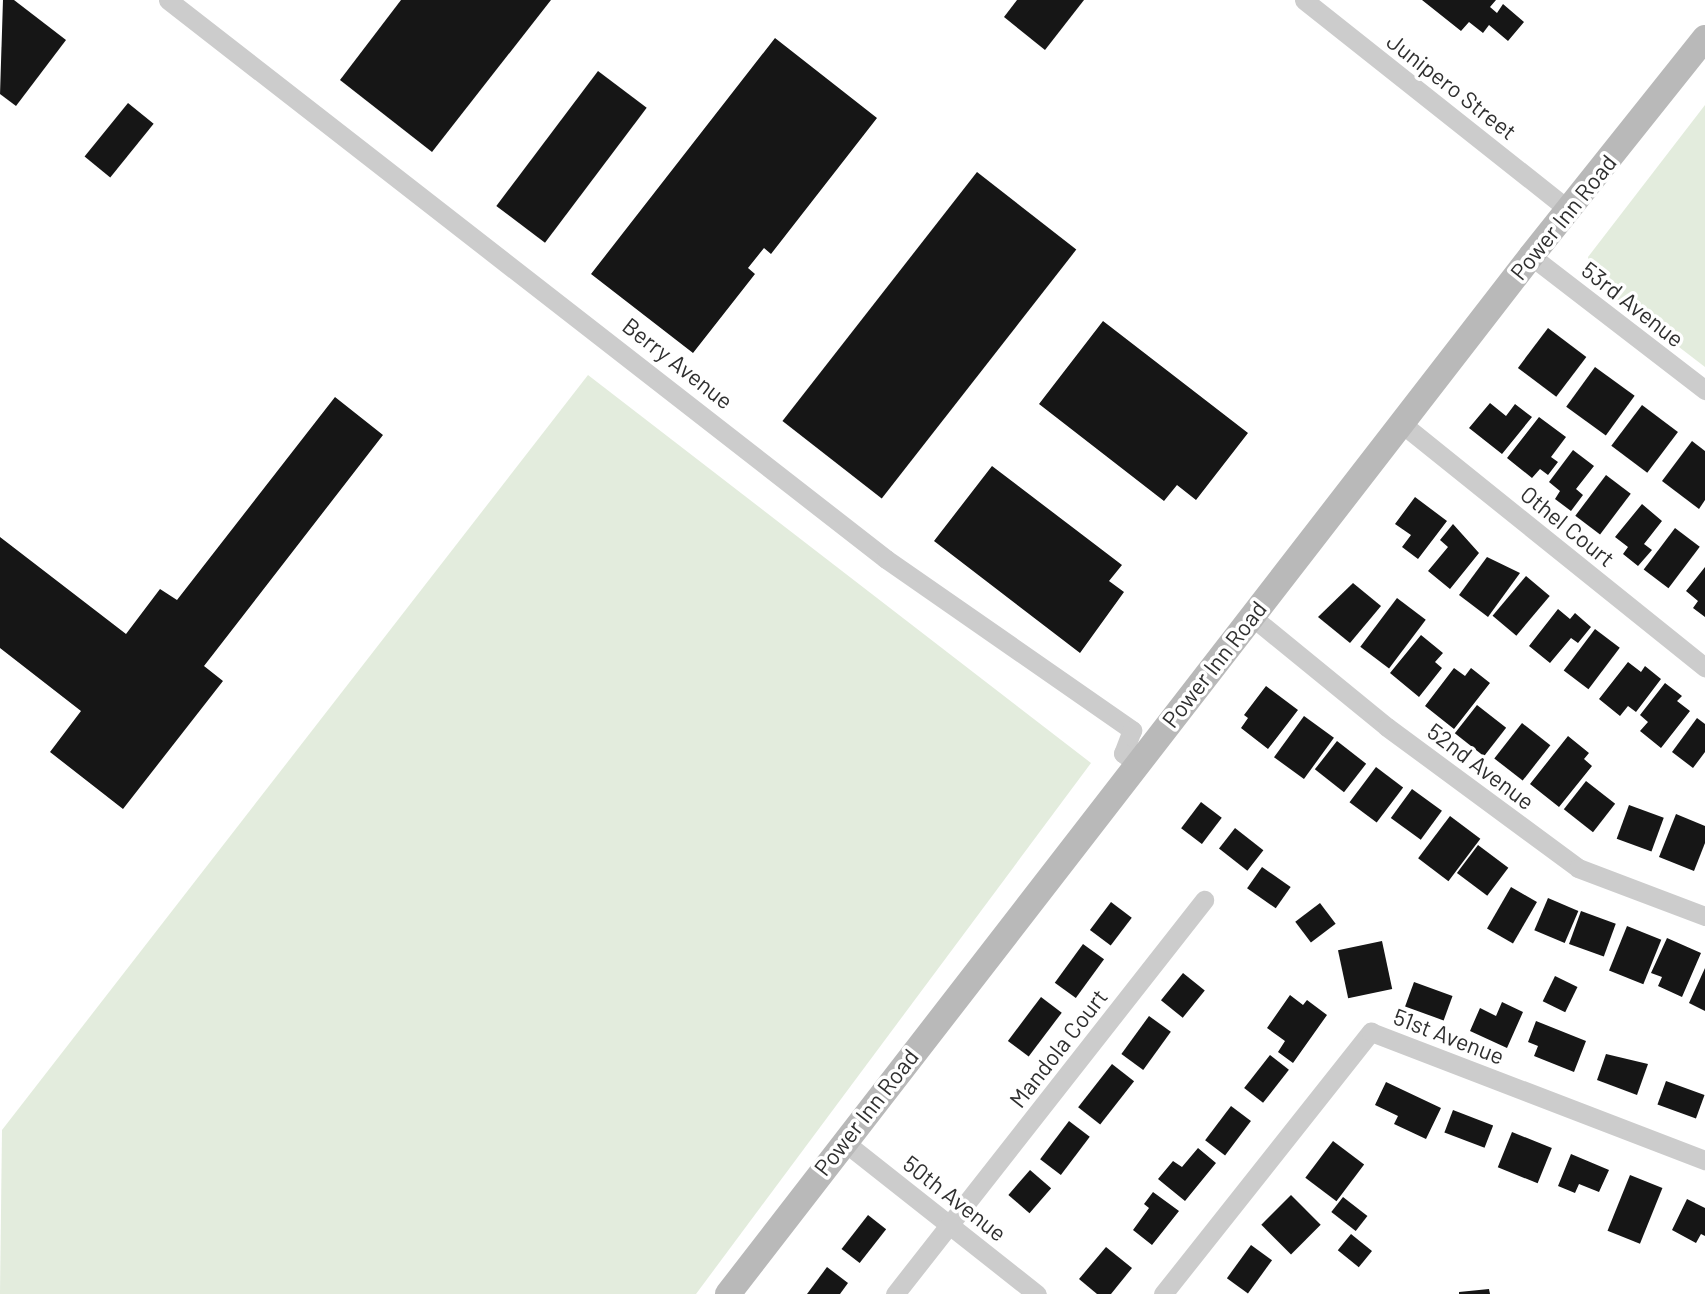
<!DOCTYPE html>
<html>
<head>
<meta charset="utf-8">
<style>
	body { margin:0 }
	#map { position:relative; width:1705px; height:1294px; overflow:hidden; background:#fff; font-family:Barlow,sans-serif }
	div>[style] { position:absolute }
	[style*='--x'] { left:calc(var(--x)*1px); top:calc(var(--y)*1px); width:calc(var(--w)*1px); rotate:calc(var(--a)*1deg) }
	.green>* { inset:0; background:#e3ecdd }
	.building>* { inset:0; background:#161616; transform-origin:0 0 }
	.minor>* { height:19px; margin:-9.5px; padding:0 9.5px; transform-origin:9.5px; border-radius:9.5px; background:#ccc }
	.secondary>* { height:26px; margin:-13px; padding:0 13px; transform-origin:13px; border-radius:13px; background:#b9b9b9 }
	span { translate:-50% -50%; white-space:nowrap; text-align:center; line-height:1.15; -webkit-text-stroke:7px #fff; paint-order:stroke }
	.street-label { font-size:23px; color:#2f2f2f }
</style>
</head>
<body>
<div id="map">
	<div class="green">
		<div style="clip-path:polygon(1705px 105px,1705px 367px,1593px 281px,1588px 257px)"></div>
		<div style="clip-path:polygon(588px 375px,1091px 763px,696px 1294px,0 1294px,2px 1130px)"></div>
	</div>
	<div class="building">
		<div style="clip-path:polygon(3px 0,14px 0,66px 40px,16px 106px,0 94px)"></div>
		<div style="clip-path:polygon(401px 0,551px 0,432px 152px,340px 80px)"></div>
		<div style="clip-path:polygon(1017px 0,1084px 0,1045px 50px,1004px 17px)"></div>
		<div style="clip-path:polygon(1422px 0,1496px 0,1490px 7px,1497px 13px,1503px 4px,1524px 22px,1508px 41px,1489px 25px,1483px 33px,1469px 22px,1461px 31px)"></div>
		<div style="clip-path:polygon(775px 38px,877px 118px,771px 254px,764px 248px,748px 268px,755px 274px,693px 353px,591px 274px)"></div>
		<div style="left:598px;top:71px;width:61px;height:169px;rotate:37deg"></div>
		<div style="left:128px;top:103px;width:33px;height:69px;rotate:39deg"></div>
		<div style="left:977px;top:172px;width:126px;height:316px;rotate:38deg"></div>
		<div style="clip-path:polygon(1103px 321px,1248px 433px,1196px 500px,1177px 485px,1164px 501px,1039px 404px)"></div>
		<div style="left:1548px;top:328px;width:48px;height:50px;rotate:37deg"></div>
		<div style="left:1595px;top:367px;width:49px;height:49px;rotate:36deg"></div>
		<div style="clip-path:polygon(335px 397px,383px 435px,204px 666px,223px 681px,123px 809px,50px 752px,81px 711px,0 648px,0 537px,126px 634px,160px 589px,177px 600px)"></div>
		<div style="clip-path:polygon(1490px 403px,1506px 416px,1515px 404px,1532px 417px,1502px 454px,1469px 428px)"></div>
		<div style="left:1642px;top:405px;width:45px;height:51px;rotate:37deg"></div>
		<div style="clip-path:polygon(1539px 417px,1566px 437px,1551px 457px,1558px 462px,1548px 475px,1540px 469px,1532px 478px,1507px 458px)"></div>
		<div style="clip-path:polygon(1692px 441px,1705px 451px,1705px 500px,1699px 509px,1662px 481px)"></div>
		<div style="clip-path:polygon(1573px 450px,1594px 466px,1576px 489px,1583px 495px,1571px 511px,1555px 499px,1560px 491px,1549px 482px)"></div>
		<div style="clip-path:polygon(992px 466px,1122px 565px,1109px 581px,1124px 592px,1080px 653px,934px 541px)"></div>
		<div style="left:1606px;top:475px;width:31px;height:51px;rotate:37deg"></div>
		<div style="clip-path:polygon(1415px 497px,1447px 521px,1418px 559px,1402px 547px,1411px 535px,1395px 524px)"></div>
		<div style="clip-path:polygon(1642px 504px,1662px 521px,1644px 544px,1652px 550px,1638px 566px,1623px 554px,1628px 547px,1615px 537px)"></div>
		<div style="clip-path:polygon(1453px 524px,1479px 553px,1450px 589px,1428px 571px,1448px 547px,1440px 540px)"></div>
		<div style="left:1675px;top:528px;width:31px;height:52px;rotate:37deg"></div>
		<div style="clip-path:polygon(1487px 557px,1520px 573px,1488px 617px,1459px 595px)"></div>
		<div style="clip-path:polygon(1705px 567px,1705px 617px,1693px 608px,1698px 601px,1686px 591px)"></div>
		<div style="left:1526px;top:576px;width:31px;height:52px;rotate:40deg"></div>
		<div style="clip-path:polygon(1353px 583px,1381px 606px,1350px 643px,1318px 617px)"></div>
		<div style="left:1397px;top:598px;width:36px;height:61px;rotate:37deg"></div>
		<div style="clip-path:polygon(1558px 609px,1570px 619px,1575px 613px,1591px 627px,1578px 643px,1571px 638px,1550px 663px,1529px 646px)"></div>
		<div style="left:1595px;top:629px;width:31px;height:52px;rotate:37deg"></div>
		<div style="clip-path:polygon(1421px 635px,1443px 653px,1435px 662px,1442px 668px,1419px 697px,1390px 673px)"></div>
		<div style="clip-path:polygon(1628px 662px,1641px 672px,1645px 666px,1661px 679px,1636px 712px,1628px 706px,1620px 716px,1599px 699px)"></div>
		<div style="clip-path:polygon(1454px 668px,1465px 676px,1471px 668px,1490px 683px,1454px 729px,1425px 706px)"></div>
		<div style="clip-path:polygon(1665px 683px,1682px 696px,1677px 701px,1690px 711px,1661px 748px,1640px 731px,1648px 722px,1640px 715px)"></div>
		<div style="clip-path:polygon(1266px 686px,1298px 710px,1268px 749px,1241px 728px,1248px 718px,1244px 715px)"></div>
		<div style="left:1477px;top:705px;width:37px;height:36px;rotate:38deg"></div>
		<div style="left:1304px;top:716px;width:37px;height:51px;rotate:36deg"></div>
		<div style="clip-path:polygon(1697px 718px,1705px 724px,1705px 752px,1693px 768px,1672px 752px)"></div>
		<div style="left:1522px;top:723px;width:36px;height:45px;rotate:38deg"></div>
		<div style="clip-path:polygon(1568px 736px,1589px 753px,1584px 759px,1592px 766px,1559px 807px,1530px 784px)"></div>
		<div style="left:1337px;top:741px;width:37px;height:36px;rotate:38deg"></div>
		<div style="left:1376px;top:767px;width:34px;height:44px;rotate:37deg"></div>
		<div style="left:1586px;top:781px;width:37px;height:36px;rotate:38deg"></div>
		<div style="left:1412px;top:789px;width:37px;height:36px;rotate:36deg"></div>
		<div style="left:1201px;top:802px;width:26px;height:33px;rotate:37deg"></div>
		<div style="left:1629px;top:805px;width:37px;height:36px;rotate:20deg"></div>
		<div style="clip-path:polygon(1676px 814px,1705px 826px,1705px 843px,1694px 871px,1659px 857px)"></div>
		<div style="left:1450px;top:816px;width:38px;height:53px;rotate:37deg"></div>
		<div style="left:1235px;top:828px;width:36px;height:26px;rotate:38deg"></div>
		<div style="left:1478px;top:845px;width:38px;height:35px;rotate:37deg"></div>
		<div style="left:1262px;top:867px;width:35px;height:26px;rotate:35deg"></div>
		<div style="left:1511px;top:887px;width:30px;height:48px;rotate:30deg"></div>
		<div style="left:1548px;top:898px;width:33px;height:35px;rotate:23deg"></div>
		<div style="left:1111px;top:902px;width:26px;height:35px;rotate:37deg"></div>
		<div style="left:1320px;top:903px;width:26px;height:31px;rotate:53deg"></div>
		<div style="left:1581px;top:911px;width:37px;height:35px;rotate:20deg"></div>
		<div style="left:1627px;top:926px;width:37px;height:48px;rotate:22deg"></div>
		<div style="clip-path:polygon(1667px 938px,1701px 953px,1682px 997px,1658px 986px,1662px 977px,1651px 973px)"></div>
		<div style="left:1382px;top:941px;width:49px;height:45px;rotate:78deg"></div>
		<div style="left:1083px;top:944px;width:26px;height:48px;rotate:36deg"></div>
		<div style="clip-path:polygon(1705px 968px,1705px 1011px,1689px 1003px)"></div>
		<div style="left:1183px;top:973px;width:28px;height:35px;rotate:39deg"></div>
		<div style="left:1555px;top:976px;width:25px;height:28px;rotate:26deg"></div>
		<div style="left:1414px;top:982px;width:41px;height:26px;rotate:20deg"></div>
		<div style="clip-path:polygon(1290px 995px,1303px 1005px,1307px 1000px,1327px 1015px,1293px 1063px,1278px 1052px,1285px 1041px,1267px 1028px)"></div>
		<div style="left:1041px;top:997px;width:26px;height:55px;rotate:37deg"></div>
		<div style="clip-path:polygon(1502px 1002px,1523px 1012px,1507px 1048px,1470px 1031px,1480px 1008px,1496px 1016px)"></div>
		<div style="left:1149px;top:1016px;width:27px;height:47px;rotate:36deg"></div>
		<div style="clip-path:polygon(1536px 1021px,1586px 1041px,1574px 1072px,1534px 1056px,1538px 1046px,1528px 1042px)"></div>
		<div style="clip-path:polygon(1606px 1054px,1648px 1064px,1637px 1095px,1597px 1080px)"></div>
		<div style="left:1270px;top:1055px;width:24px;height:42px;rotate:38deg"></div>
		<div style="left:1112px;top:1064px;width:28px;height:55px;rotate:38deg"></div>
		<div style="left:1666px;top:1081px;width:41px;height:25px;rotate:20deg"></div>
		<div style="clip-path:polygon(1386px 1082px,1441px 1108px,1426px 1139px,1394px 1124px,1398px 1116px,1375px 1105px)"></div>
		<div style="left:1231px;top:1106px;width:25px;height:43px;rotate:37deg"></div>
		<div style="left:1453px;top:1110px;width:43px;height:24px;rotate:21deg"></div>
		<div style="left:1069px;top:1121px;width:26px;height:48px;rotate:37deg"></div>
		<div style="left:1512px;top:1132px;width:43px;height:38px;rotate:22deg"></div>
		<div style="left:1333px;top:1141px;width:39px;height:46px;rotate:37deg"></div>
		<div style="clip-path:polygon(1198px 1148px,1216px 1163px,1185px 1201px,1158px 1179px,1173px 1161px,1182px 1167px)"></div>
		<div style="clip-path:polygon(1571px 1154px,1609px 1170px,1599px 1192px,1579px 1184px,1575px 1193px,1558px 1186px)"></div>
		<div style="left:1030px;top:1170px;width:28px;height:33px;rotate:41deg"></div>
		<div style="left:1630px;top:1175px;width:35px;height:60px;rotate:22deg"></div>
		<div style="clip-path:polygon(1153px 1192px,1179px 1211px,1152px 1245px,1133px 1230px,1149px 1208px,1144px 1204px)"></div>
		<div style="left:1291px;top:1195px;width:42px;height:42px;rotate:45deg"></div>
		<div style="left:1343px;top:1197px;width:31px;height:19px;rotate:38deg"></div>
		<div style="clip-path:polygon(1687px 1199px,1705px 1208px,1705px 1236px,1701px 1234px,1696px 1243px,1672px 1230px)"></div>
		<div style="left:868px;top:1215px;width:23px;height:43px;rotate:38deg"></div>
		<div style="left:1351px;top:1234px;width:27px;height:21px;rotate:39deg"></div>
		<div style="left:1251px;top:1245px;width:26px;height:41px;rotate:36deg"></div>
		<div style="clip-path:polygon(1106px 1247px,1132px 1268px,1111px 1294px,1097px 1294px,1079px 1279px)"></div>
		<div style="clip-path:polygon(827px 1267px,848px 1283px,840px 1294px,807px 1294px)"></div>
		<div style="clip-path:polygon(1489px 1289px,1490px 1294px,1459px 1294px,1459px 1292px)"></div>
	</div>
	<div class="minor">
		<div style="--x:168;--y:0;--w:910;--a:37.9"></div>
		<div style="--x:886;--y:559;--w:300;--a:34.8"></div>
		<div style="--x:1132;--y:730;--w:25;--a:111"></div>
		<div style="--x:1123;--y:753;--w:17;--a:40"></div>
		<div style="--x:1304;--y:0;--w:340;--a:38.4"></div>
		<div style="--x:1531;--y:256;--w:220;--a:37.6"></div>
		<div style="--x:1401;--y:423;--w:390;--a:38.8"></div>
		<div style="--x:1251;--y:616;--w:176;--a:39.2"></div>
		<div style="--x:1387;--y:727;--w:237;--a:36.4"></div>
		<div style="--x:1578;--y:868;--w:136;--a:20.7"></div>
		<div style="--x:843;--y:1141;--w:247;--a:38.3"></div>
		<div style="--x:895;--y:1294;--w:501;--a:-51.89"></div>
		<div style="--x:1163;--y:1294;--w:335;--a:-51.6"></div>
		<div style="--x:1371;--y:1032;--w:358;--a:21"></div>
	</div>
	<div class="secondary">
		<div style="--x:728;--y:1294;--w:1312;--a:-52.27"></div>
		<div style="--x:1531;--y:256;--w:279;--a:-51.4"></div>
	</div>
	<div class="street-label">
		<span style="left:1452px;top:86px;rotate:38deg">Junipero Street</span>
		<span style="left:1563px;top:217px;rotate:-51deg">Power Inn Road</span>
		<span style="left:1633px;top:304px;rotate:38deg">53rd Avenue</span>
		<span style="left:678px;top:363px;rotate:38deg">Berry Avenue</span>
		<span style="left:1568px;top:526px;rotate:39deg">Othel Court</span>
		<span style="left:1214px;top:664px;rotate:-52deg">Power Inn Road</span>
		<span style="left:1481px;top:766px;rotate:37deg">52nd Avenue</span>
		<span style="left:1449px;top:1036px;rotate:21deg">51st Avenue</span>
		<span style="left:1058px;top:1048px;rotate:-52deg">Mandola Court</span>
		<span style="left:866px;top:1112px;rotate:-52deg">Power Inn Road</span>
		<span style="left:955px;top:1198px;rotate:38deg">50th Avenue</span>
	</div>
</div>
</body>
</html>
